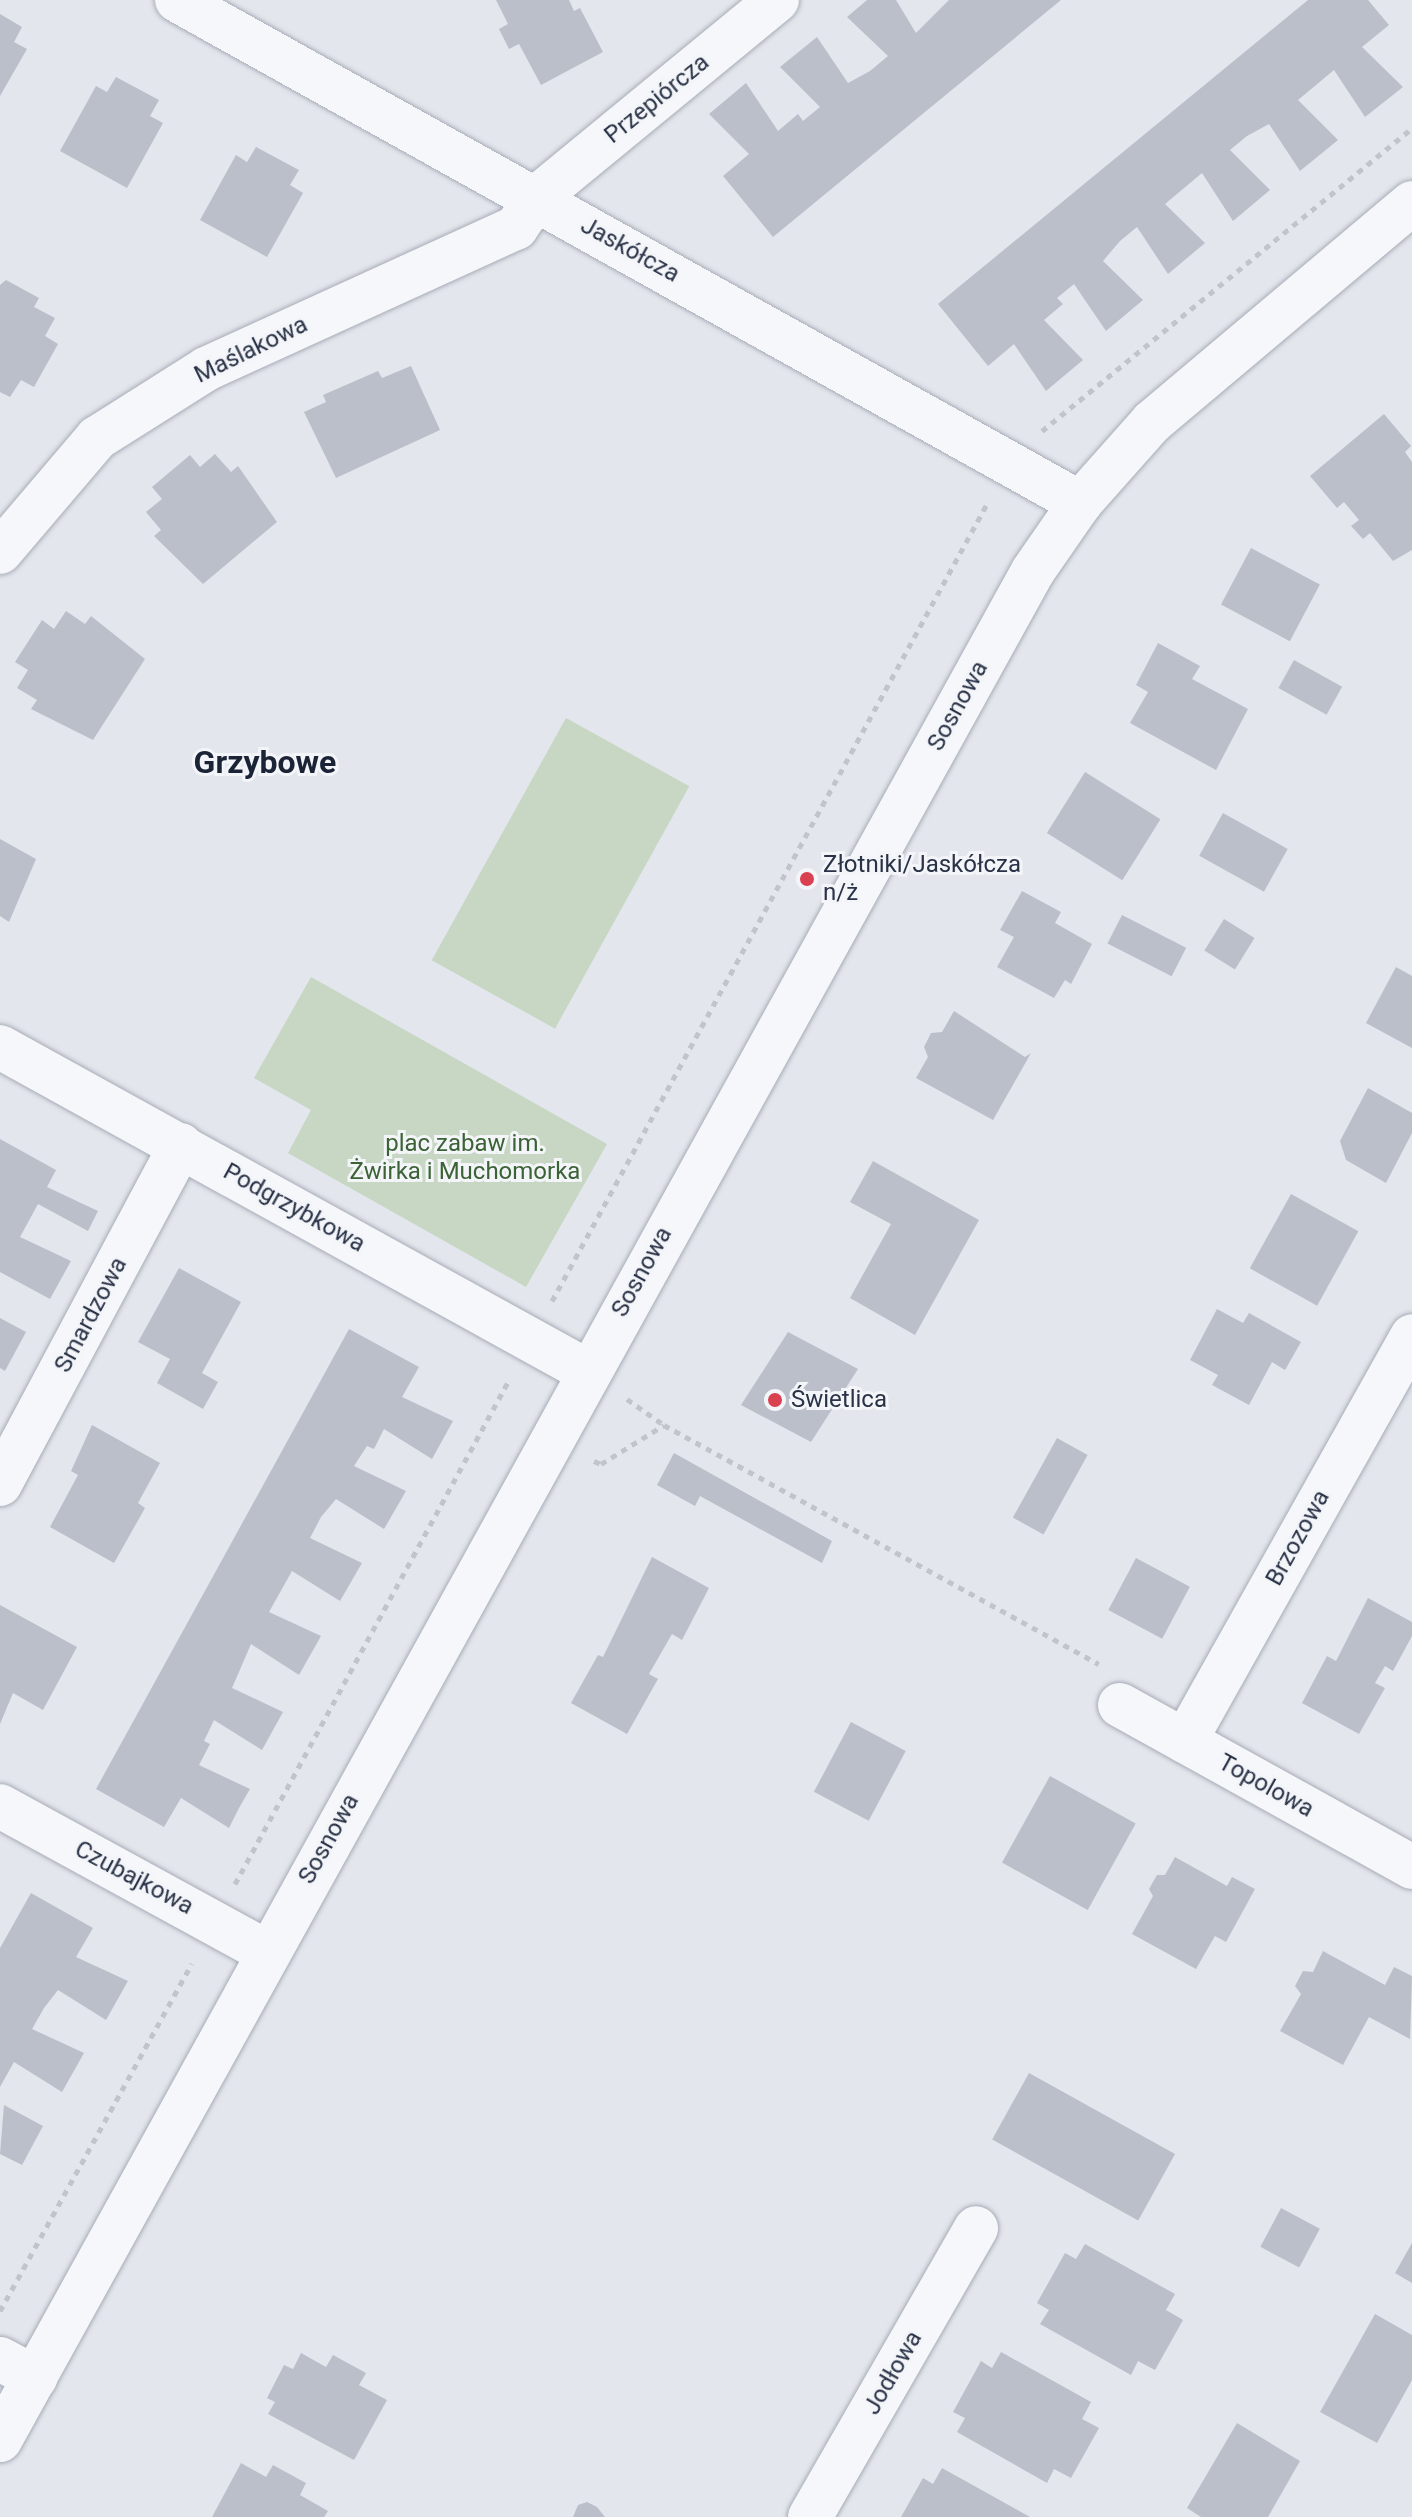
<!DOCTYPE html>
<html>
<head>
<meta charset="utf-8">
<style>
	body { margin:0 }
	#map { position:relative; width:1412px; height:2517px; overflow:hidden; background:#e3e6ec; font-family:Roboto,sans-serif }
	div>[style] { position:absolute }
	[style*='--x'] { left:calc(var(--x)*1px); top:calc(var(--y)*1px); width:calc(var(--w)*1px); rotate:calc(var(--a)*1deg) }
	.green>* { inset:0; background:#c7d7c4; transform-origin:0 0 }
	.building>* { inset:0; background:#babfca; transform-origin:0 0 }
	.path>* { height:5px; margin-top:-2.5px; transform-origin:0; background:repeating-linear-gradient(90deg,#c1c4cb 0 6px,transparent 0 12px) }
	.roads { filter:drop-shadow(0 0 2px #a7acb7) drop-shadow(0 0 2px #a7acb7) }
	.minor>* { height:44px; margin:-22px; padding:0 22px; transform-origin:22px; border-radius:22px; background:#f6f7fa }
	.dots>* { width:22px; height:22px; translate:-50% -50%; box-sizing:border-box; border:4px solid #f3f5f9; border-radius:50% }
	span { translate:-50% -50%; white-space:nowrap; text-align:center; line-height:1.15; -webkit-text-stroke:6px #f3f5f9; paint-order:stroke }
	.street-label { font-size:24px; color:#293246 }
	.poi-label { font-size:24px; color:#293246 }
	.left { translate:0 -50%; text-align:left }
	.park-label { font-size:24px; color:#3c6335 }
	.district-label { font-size:32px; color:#1b2337; font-weight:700 }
</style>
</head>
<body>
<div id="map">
	<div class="green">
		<div style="left:566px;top:718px;width:141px;height:277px;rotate:29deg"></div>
		<div style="clip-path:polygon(311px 977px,607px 1144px,526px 1287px,288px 1153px,311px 1110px,254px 1078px)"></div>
	</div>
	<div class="building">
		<div style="clip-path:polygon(496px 0,569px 0,574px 11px,580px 8px,603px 52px,541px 85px,519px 44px,509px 49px,499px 29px,508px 24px)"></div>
		<div style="clip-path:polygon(867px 0,896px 0,916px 33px,949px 0,1061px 0,773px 237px,723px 176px,749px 154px,709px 114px,746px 83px,778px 131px,798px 114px,803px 121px,820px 107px,780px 67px,817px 37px,848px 83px,870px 71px,888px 56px,847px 17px)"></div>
		<div style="clip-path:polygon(1308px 0,1368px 0,1389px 25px,1362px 47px,1403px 87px,1365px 117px,1334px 70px,1298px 100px,1338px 140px,1300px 171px,1269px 124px,1247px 136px,1230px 150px,1270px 190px,1233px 221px,1202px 173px,1165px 204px,1205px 243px,1168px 274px,1137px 227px,1120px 241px,1103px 261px,1143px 300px,1106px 331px,1074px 284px,1057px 298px,1063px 304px,1044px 320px,1083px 360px,1046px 391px,1014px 344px,988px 366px,938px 304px)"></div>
		<div style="clip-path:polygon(0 14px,22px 27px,14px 42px,27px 49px,0 96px)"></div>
		<div style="clip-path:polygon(116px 77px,159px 100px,150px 116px,163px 123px,127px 188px,60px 151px,96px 86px,107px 92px)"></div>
		<div style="clip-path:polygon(256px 147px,299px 170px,290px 185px,303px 193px,267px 257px,200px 220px,236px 155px,247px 162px)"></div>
		<div style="clip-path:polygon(6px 280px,39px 298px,34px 307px,55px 318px,45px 336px,58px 344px,34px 387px,21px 380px,10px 397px,0 392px,0 285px)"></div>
		<div style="clip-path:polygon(411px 366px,440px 430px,336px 478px,304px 412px,326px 402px,323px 395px,378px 371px,382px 378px)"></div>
		<div style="clip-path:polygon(1384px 414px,1411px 446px,1405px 452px,1412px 462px,1412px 550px,1393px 561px,1370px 533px,1363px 539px,1351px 526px,1359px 520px,1344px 502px,1337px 508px,1310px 476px)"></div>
		<div style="clip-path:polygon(215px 454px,231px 472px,238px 466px,277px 522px,203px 584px,154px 536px,161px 530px,146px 512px,162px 499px,152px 487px,190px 455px,200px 467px)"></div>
		<div style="left:1251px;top:548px;width:78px;height:64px;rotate:28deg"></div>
		<div style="clip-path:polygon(66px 611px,85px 624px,91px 616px,145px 659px,93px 740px,31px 709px,37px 700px,17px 688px,28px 670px,15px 662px,42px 620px,54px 629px)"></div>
		<div style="clip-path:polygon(1158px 643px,1200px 666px,1192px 679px,1248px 709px,1216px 770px,1130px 723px,1148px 692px,1136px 685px)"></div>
		<div style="left:1294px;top:660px;width:55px;height:32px;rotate:29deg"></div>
		<div style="left:1085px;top:772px;width:89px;height:72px;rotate:32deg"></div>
		<div style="left:1223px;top:813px;width:74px;height:49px;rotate:29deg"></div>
		<div style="clip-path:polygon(0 839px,36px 859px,9px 922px,0 916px)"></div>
		<div style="clip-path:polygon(1022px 891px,1061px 912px,1055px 923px,1092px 944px,1071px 984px,1065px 980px,1054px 998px,997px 967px,1014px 937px,1000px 930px)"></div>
		<div style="left:1122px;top:915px;width:72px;height:32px;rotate:27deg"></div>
		<div style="left:1224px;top:919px;width:36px;height:37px;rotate:32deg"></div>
		<div style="clip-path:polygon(1396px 967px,1412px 976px,1412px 1048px,1366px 1023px)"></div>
		<div style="clip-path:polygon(954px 1011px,1025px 1057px,1031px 1053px,993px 1120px,916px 1078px,928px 1057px,924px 1047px,931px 1033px,942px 1032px)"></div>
		<div style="clip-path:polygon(1368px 1088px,1412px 1113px,1412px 1133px,1386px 1183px,1346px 1160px,1340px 1141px)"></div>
		<div style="clip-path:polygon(0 1139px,56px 1170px,47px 1187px,98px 1211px,88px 1231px,38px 1204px,20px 1237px,71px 1261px,50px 1299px,0 1272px)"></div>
		<div style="clip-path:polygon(873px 1161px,979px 1220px,915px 1335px,850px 1298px,891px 1224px,850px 1202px)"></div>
		<div style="left:1291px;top:1194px;width:77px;height:85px;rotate:29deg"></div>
		<div style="clip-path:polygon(179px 1268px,241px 1302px,202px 1373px,218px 1382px,203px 1409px,157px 1383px,170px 1359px,138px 1342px)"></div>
		<div style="clip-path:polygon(1217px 1309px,1243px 1323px,1249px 1313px,1301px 1342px,1285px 1370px,1272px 1362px,1249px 1405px,1212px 1385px,1218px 1375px,1190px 1360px)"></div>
		<div style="clip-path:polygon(0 1318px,26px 1332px,5px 1371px,0 1368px)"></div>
		<div style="clip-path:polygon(349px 1329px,419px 1367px,402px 1397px,453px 1421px,432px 1459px,384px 1429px,374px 1449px,367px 1446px,354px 1466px,406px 1491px,384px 1529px,336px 1499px,321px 1517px,310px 1538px,362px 1563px,340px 1601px,292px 1571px,269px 1612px,321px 1636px,299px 1675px,251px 1644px,232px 1688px,283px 1712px,262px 1750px,214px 1720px,204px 1741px,210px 1744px,199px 1765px,250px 1789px,239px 1808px,229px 1828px,181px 1798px,164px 1827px,96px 1789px)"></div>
		<div style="clip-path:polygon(788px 1332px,858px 1369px,811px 1442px,741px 1405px)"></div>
		<div style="clip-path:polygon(92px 1425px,160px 1463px,138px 1503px,145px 1508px,114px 1563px,50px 1527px,78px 1475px,71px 1471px)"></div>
		<div style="left:1057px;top:1438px;width:35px;height:91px;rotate:29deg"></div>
		<div style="clip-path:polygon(674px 1453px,832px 1541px,822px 1563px,700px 1496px,695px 1506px,657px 1485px)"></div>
		<div style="clip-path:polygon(652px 1557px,709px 1588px,682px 1640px,672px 1634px,649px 1674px,658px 1679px,627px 1734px,571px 1703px,598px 1655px,603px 1657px)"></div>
		<div style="left:1136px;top:1558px;width:61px;height:59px;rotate:28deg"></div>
		<div style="clip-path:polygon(1368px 1598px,1412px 1622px,1412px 1636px,1393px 1671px,1385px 1666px,1375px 1683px,1385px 1688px,1359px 1734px,1302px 1703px,1327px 1656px,1336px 1661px)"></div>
		<div style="clip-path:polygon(0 1605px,77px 1647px,43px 1710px,13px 1693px,0 1724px)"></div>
		<div style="left:851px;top:1722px;width:62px;height:79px;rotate:28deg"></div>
		<div style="left:1050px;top:1776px;width:98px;height:99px;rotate:29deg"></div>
		<div style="clip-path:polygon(1175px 1857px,1227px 1886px,1232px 1877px,1255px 1889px,1226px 1942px,1215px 1936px,1196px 1969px,1132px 1934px,1153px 1896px,1149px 1889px,1157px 1875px,1165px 1875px)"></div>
		<div style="clip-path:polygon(31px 1893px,93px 1928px,76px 1957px,128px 1981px,106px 2020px,58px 1990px,44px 2008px,32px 2029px,84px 2053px,62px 2092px,14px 2062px,0 2087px,0 1948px)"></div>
		<div style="clip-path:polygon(1323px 1951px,1385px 1985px,1394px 1967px,1412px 1976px,1410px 2039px,1369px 2017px,1343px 2065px,1280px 2031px,1301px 1994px,1295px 1986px,1303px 1971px,1313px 1972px)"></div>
		<div style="left:1029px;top:2073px;width:167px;height:76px;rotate:29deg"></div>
		<div style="clip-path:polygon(4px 2105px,43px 2126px,22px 2165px,0 2154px)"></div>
		<div style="left:1281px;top:2208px;width:44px;height:44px;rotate:28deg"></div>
		<div style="clip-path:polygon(1412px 2243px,1412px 2283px,1395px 2273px)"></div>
		<div style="clip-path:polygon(1085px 2244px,1175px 2294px,1166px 2310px,1183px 2320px,1155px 2370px,1138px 2361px,1131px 2375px,1040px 2324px,1049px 2310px,1037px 2303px,1065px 2253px,1076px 2259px)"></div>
		<div style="clip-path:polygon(1375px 2314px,1412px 2335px,1412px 2380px,1377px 2443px,1320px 2412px)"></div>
		<div style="clip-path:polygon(1001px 2352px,1091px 2402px,1082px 2419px,1099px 2428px,1071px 2478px,1054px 2469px,1047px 2483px,957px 2432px,965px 2418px,953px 2412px,981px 2361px,992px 2368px)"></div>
		<div style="clip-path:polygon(301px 2353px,326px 2367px,333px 2355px,366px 2373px,359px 2385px,387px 2400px,354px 2460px,268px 2414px,275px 2402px,267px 2398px,284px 2365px,293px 2369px)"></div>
		<div style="clip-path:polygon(1237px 2423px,1300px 2461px,1268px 2517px,1201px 2517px,1187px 2508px)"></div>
		<div style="clip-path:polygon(241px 2463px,266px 2477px,273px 2465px,306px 2483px,300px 2495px,328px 2511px,324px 2517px,212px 2517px)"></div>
		<div style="clip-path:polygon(942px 2468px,1030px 2517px,901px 2517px,923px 2478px,933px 2484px)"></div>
		<div style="clip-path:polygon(587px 2502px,597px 2507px,605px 2517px,573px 2517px,578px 2505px)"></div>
	</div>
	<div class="path">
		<div style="--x:1042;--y:431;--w:478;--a:-39.3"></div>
		<div style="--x:552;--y:1301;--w:910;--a:-61.38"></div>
		<div style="--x:627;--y:1399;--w:45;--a:35.1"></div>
		<div style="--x:594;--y:1461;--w:8;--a:23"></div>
		<div style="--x:601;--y:1464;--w:74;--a:-31.8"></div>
		<div style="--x:664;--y:1425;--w:496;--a:28.8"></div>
		<div style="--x:235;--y:1884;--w:574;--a:-61.47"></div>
		<div style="--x:0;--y:2311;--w:397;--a:-61.1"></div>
	</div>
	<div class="roads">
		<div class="minor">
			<div style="--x:177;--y:0;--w:1034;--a:29.12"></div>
			<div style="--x:0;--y:552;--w:150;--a:-49.6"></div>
			<div style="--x:97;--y:438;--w:129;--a:-32.3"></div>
			<div style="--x:206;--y:369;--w:341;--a:-24.5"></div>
			<div style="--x:516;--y:228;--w:36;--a:-56"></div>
			<div style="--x:536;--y:198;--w:312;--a:-39.4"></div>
			<div style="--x:0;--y:1047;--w:670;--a:28.9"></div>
			<div style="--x:0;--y:1484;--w:384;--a:-61.9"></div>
			<div style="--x:1120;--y:1705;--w:334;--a:29"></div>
			<div style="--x:1185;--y:1741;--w:464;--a:-60.7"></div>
			<div style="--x:0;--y:1806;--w:304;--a:28.7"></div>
			<div style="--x:0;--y:2359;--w:40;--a:28"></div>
			<div style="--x:0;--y:2440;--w:2135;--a:-61.07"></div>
			<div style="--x:1033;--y:571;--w:83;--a:-55.3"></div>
			<div style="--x:1080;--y:503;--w:108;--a:-48.4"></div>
			<div style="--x:1152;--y:422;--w:340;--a:-40.1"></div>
			<div style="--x:810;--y:2517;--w:333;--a:-60.1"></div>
		</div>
	</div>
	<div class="dots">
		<div style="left:807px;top:879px;background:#d94150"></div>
		<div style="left:775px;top:1400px;background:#d94150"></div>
	</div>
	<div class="street-label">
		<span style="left:657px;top:99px;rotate:-39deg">Przepiórcza</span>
		<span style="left:630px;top:250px;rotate:29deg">Jaskółcza</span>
		<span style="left:251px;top:350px;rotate:-26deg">Maślakowa</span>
		<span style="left:958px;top:706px;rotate:-61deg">Sosnowa</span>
		<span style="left:294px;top:1208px;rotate:29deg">Podgrzybkowa</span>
		<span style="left:642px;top:1272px;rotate:-61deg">Sosnowa</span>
		<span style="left:91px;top:1315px;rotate:-62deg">Smardzowa</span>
		<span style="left:1298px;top:1538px;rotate:-61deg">Brzozowa</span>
		<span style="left:1266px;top:1786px;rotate:29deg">Topolowa</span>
		<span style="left:329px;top:1839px;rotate:-61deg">Sosnowa</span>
		<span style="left:134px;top:1878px;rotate:28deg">Czubajkowa</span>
		<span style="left:893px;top:2373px;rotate:-60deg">Jodłowa</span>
	</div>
	<div class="poi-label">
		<span class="left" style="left:823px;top:879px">Złotniki/Jaskółcza<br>n/ż</span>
		<span class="left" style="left:791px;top:1400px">Świetlica</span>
	</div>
	<div class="park-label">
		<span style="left:465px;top:1158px">plac zabaw im.<br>Żwirka i Muchomorka</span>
	</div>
	<div class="district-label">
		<span style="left:265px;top:762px">Grzybowe</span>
	</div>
</div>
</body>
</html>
